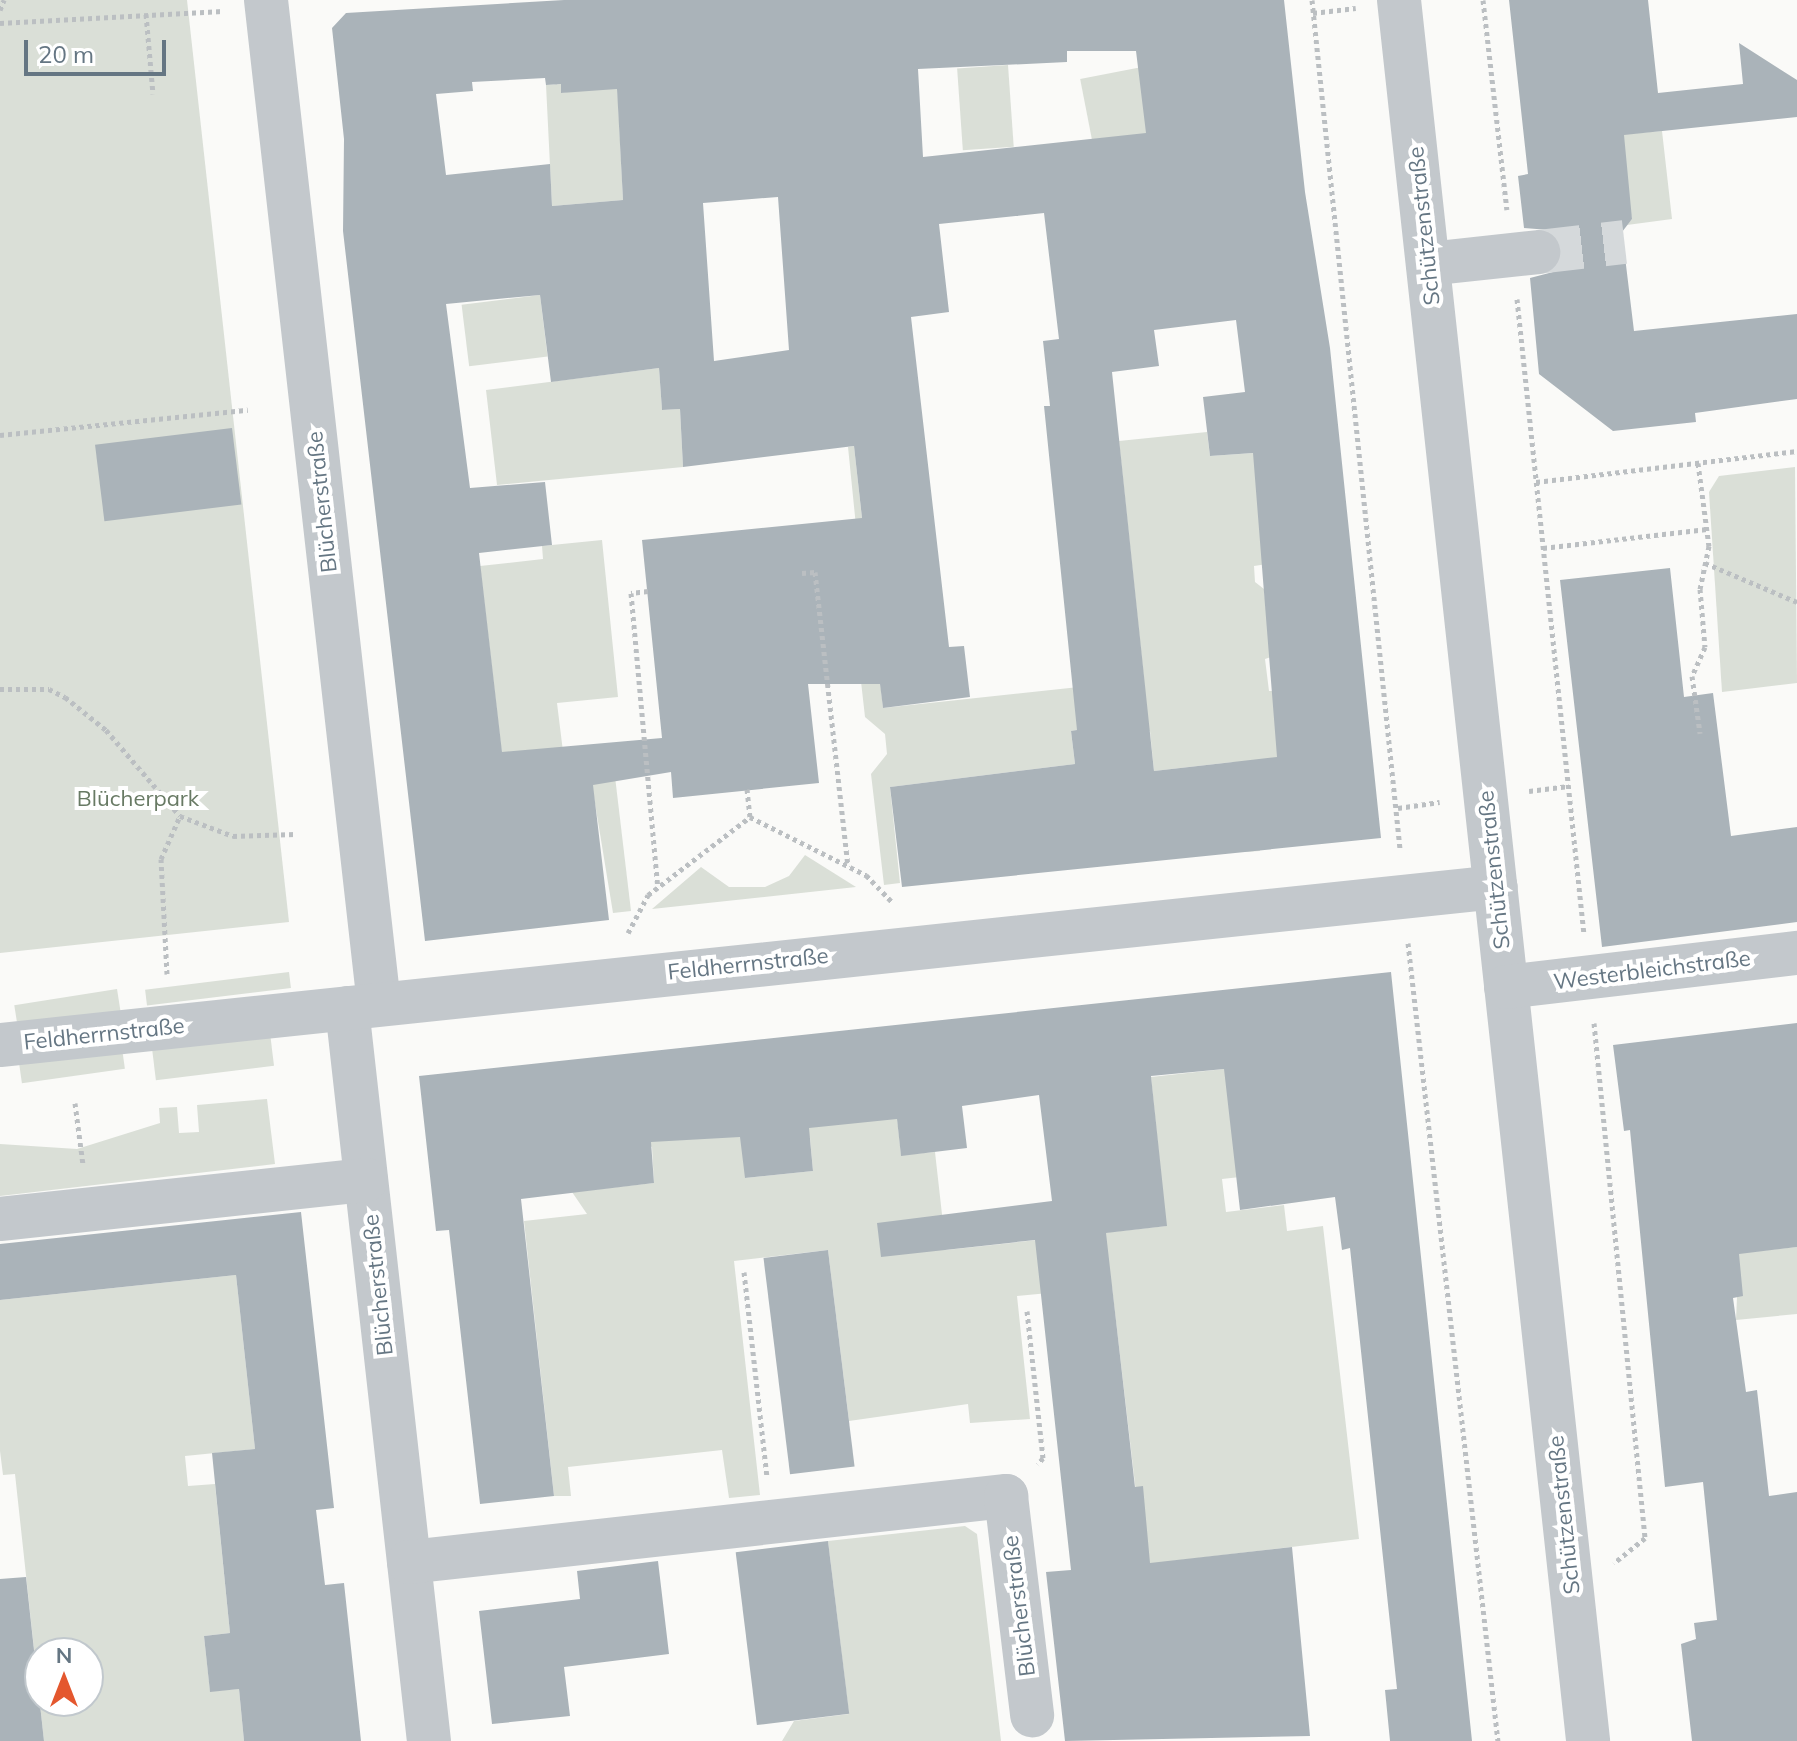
<!DOCTYPE html>
<html>
<head>
<meta charset="utf-8">
<style>
	body { margin:0 }
	#map { position:relative; width:1797px; height:1741px; overflow:hidden; background:#fafaf8; font-family:Mulish,sans-serif }
	div>[style] { position:absolute }
	[style*='--x'] { left:calc(var(--x)*1px); top:calc(var(--y)*1px); width:calc(var(--w)*1px); rotate:calc(var(--a)*1deg) }
	.green>* { inset:0; background:#dadfd7; transform-origin:0 0 }
	.building>* { inset:0; background:#aab3b9; transform-origin:0 0 }
	.minor-tunnel>* { height:44px; margin-top:-22px; transform-origin:0; background:repeating-linear-gradient(90deg,#d5d9db 0 44px,transparent 0 66px) }
	.path>* { height:5px; margin-top:-2.5px; transform-origin:0; background:repeating-linear-gradient(90deg,#bbbfc2 0 4px,transparent 0 8px) }
	.minor>* { height:44px; margin:-22px; padding:0 22px; transform-origin:22px; border-radius:22px; background:#c3c8cc }
	span { translate:-50% -50%; white-space:nowrap; text-align:center; line-height:1.15; -webkit-text-stroke:8px #fff; paint-order:stroke }
	.street-label { font-size:22px; color:#657683 }
	.park-label { font-size:22px; color:#687a64 }
	.north { position:absolute; left:24px; top:1637px; width:80px; height:80px; box-sizing:border-box; background:#fff; border:2px solid #c1c8cd; border-radius:50%; rotate:0deg; font-size:22px; font-weight:700; line-height:32px; text-align:center; color:#657683 }
	.north::after { content:''; display:block; margin:auto; width:28px; height:36px; background:#e4572e; clip-path:polygon(50% 0,100% 100%,50% 72%,0 100%) }
	.scale { position:absolute; left:24px; top:40px; width:142px; height:36px; box-sizing:border-box; border:4px solid #657683; border-top:0; padding-left:10px; font-size:24px; line-height:28px; white-space:nowrap; color:#657683; -webkit-text-stroke:6px #fff; paint-order:stroke }
</style>
</head>
<body>
<div id="map">
	<div class="green">
		<div style="clip-path:polygon(0 0,187px 0,289px 922px,0 953px)"></div>
		<div style="left:1008px;top:65px;width:82px;height:51px;rotate:86deg"></div>
		<div style="left:1142px;top:67px;width:67px;height:63px;rotate:79deg"></div>
		<div style="clip-path:polygon(617px 81px,623px 200px,552px 206px,546px 85px,561px 84px,562px 93px)"></div>
		<div style="clip-path:polygon(1662px 131px,1672px 219px,1627px 225px,1632px 219px,1613px 135px)"></div>
		<div style="left:540px;top:295px;width:62px;height:79px;rotate:83deg"></div>
		<div style="clip-path:polygon(659px 368px,662px 410px,680px 409px,683px 467px,497px 485px,486px 390px)"></div>
		<div style="clip-path:polygon(1207px 432px,1210px 456px,1254px 453px,1267px 564px,1254px 566px,1255px 582px,1264px 589px,1271px 657px,1265px 659px,1269px 691px,1274px 691px,1281px 780px,1256px 815px,1260px 851px,1244px 852px,1233px 762px,1154px 771px,1150px 731px,1110px 736px,1109px 727px,1071px 731px,1075px 764px,890px 787px,900px 883px,884px 885px,871px 774px,887px 754px,885px 734px,865px 717px,857px 646px,867px 635px,848px 447px,854px 446px,883px 708px,1144px 680px,1119px 441px)"></div>
		<div style="clip-path:polygon(1795px 467px,1797px 683px,1722px 692px,1709px 492px,1719px 476px)"></div>
		<div style="clip-path:polygon(602px 540px,618px 697px,557px 703px,569px 800px,508px 807px,480px 566px,543px 559px,542px 546px)"></div>
		<div style="clip-path:polygon(611px 743px,631px 911px,613px 913px,592px 785px)"></div>
		<div style="clip-path:polygon(805px 855px,856px 887px,652px 909px,701px 867px,729px 887px,765px 887px,789px 876px)"></div>
		<div style="left:289px;top:972px;width:16px;height:145px;rotate:83deg"></div>
		<div style="left:117px;top:989px;width:26px;height:104px;rotate:81deg"></div>
		<div style="left:270px;top:1033px;width:33px;height:119px;rotate:83deg"></div>
		<div style="left:121px;top:1041px;width:28px;height:104px;rotate:82deg"></div>
		<div style="clip-path:polygon(1224px 1069px,1296px 1171px,1222px 1179px,1226px 1212px,1284px 1205px,1287px 1231px,1323px 1226px,1359px 1539px,1173px 1561px,1190px 1712px,1144px 1561px,1112px 1287px,1017px 1296px,1030px 1419px,970px 1423px,968px 1404px,849px 1421px,828px 1250px,734px 1261px,760px 1495px,729px 1498px,722px 1450px,568px 1467px,571px 1496px,554px 1496px,524px 1221px,587px 1214px,572px 1192px,654px 1183px,652px 1147px,642px 1142px,745px 1123px,745px 1178px,813px 1171px,810px 1138px,798px 1126px,896px 1108px,901px 1155px,935px 1152px,946px 1250px,1166px 1226px,1151px 1077px)"></div>
		<div style="clip-path:polygon(267px 1099px,275px 1164px,0 1196px,0 1144px,77px 1149px,160px 1123px,159px 1108px,177px 1107px,179px 1133px,199px 1132px,197px 1105px)"></div>
		<div style="clip-path:polygon(1797px 1247px,1797px 1314px,1736px 1320px,1739px 1253px)"></div>
		<div style="clip-path:polygon(evenodd,236px 1275px,255px 1449px,185px 1456px,188px 1486px,215px 1484px,230px 1633px,204px 1636px,210px 1691px,239px 1689px,244px 1741px,44px 1741px,15px 1474px,3px 1475px,0 1451px,0 1300px,236px 1275px,40px 1653px,88px 1653px,88px 1701px,40px 1701px,40px 1653px)"></div>
		<div style="clip-path:polygon(965px 1526px,977px 1534px,1001px 1741px,782px 1741px,794px 1721px,849px 1714px,828px 1541px)"></div>
	</div>
	<div class="building">
		<div style="clip-path:polygon(evenodd,564px 0,1284px 0,1305px 192px,1330px 348px,1381px 838px,902px 887px,890px 787px,1075px 764px,1071px 731px,1077px 730px,1044px 406px,1050px 406px,1043px 341px,1059px 339px,1044px 213px,939px 224px,949px 312px,911px 317px,949px 647px,964px 646px,970px 697px,883px 708px,880px 684px,808px 684px,819px 783px,673px 798px,671px 772px,593px 785px,609px 920px,425px 941px,343px 231px,344px 139px,332px 28px,346px 13px,564px 0,1067px 51px,1136px 51px,1146px 133px,923px 157px,918px 69px,1067px 62px,1067px 51px,564px 0,545px 78px,546px 85px,561px 84px,561px 93px,617px 89px,623px 200px,552px 206px,550px 164px,446px 175px,436px 94px,473px 91px,472px 82px,545px 78px,564px 0,778px 197px,789px 350px,714px 361px,703px 203px,778px 197px,564px 0,540px 295px,551px 382px,659px 368px,662px 410px,680px 409px,683px 467px,854px 446px,862px 518px,642px 540px,662px 738px,502px 752px,479px 553px,552px 545px,545px 482px,470px 488px,446px 304px,540px 295px,564px 0,1236px 320px,1245px 392px,1203px 397px,1210px 456px,1253px 453px,1277px 757px,1154px 771px,1112px 372px,1159px 366px,1154px 330px,1236px 320px)"></div>
		<div style="clip-path:polygon(1509px 0,1648px 0,1658px 93px,1743px 84px,1739px 43px,1797px 80px,1797px 117px,1624px 135px,1632px 219px,1622px 232px,1634px 331px,1797px 314px,1797px 399px,1695px 413px,1696px 422px,1613px 431px,1539px 374px,1530px 278px,1553px 272px,1563px 250px,1549px 230px,1524px 228px,1518px 176px,1528px 174px)"></div>
		<div style="left:232px;top:428px;width:77px;height:138px;rotate:83deg"></div>
		<div style="clip-path:polygon(1670px 568px,1684px 697px,1713px 693px,1731px 836px,1797px 827px,1797px 922px,1602px 947px,1560px 580px)"></div>
		<div style="clip-path:polygon(1391px 972px,1472px 1741px,1390px 1741px,1385px 1690px,1397px 1689px,1350px 1248px,1342px 1250px,1335px 1197px,1240px 1210px,1224px 1069px,1151px 1076px,1167px 1226px,1106px 1233px,1135px 1487px,1143px 1486px,1150px 1563px,1292px 1547px,1310px 1736px,1065px 1741px,1046px 1572px,1071px 1570px,1035px 1240px,881px 1257px,877px 1223px,1052px 1201px,1039px 1095px,962px 1106px,967px 1148px,901px 1156px,897px 1119px,809px 1128px,813px 1171px,745px 1178px,740px 1137px,651px 1142px,654px 1183px,521px 1199px,554px 1496px,480px 1504px,449px 1230px,436px 1231px,419px 1076px)"></div>
		<div style="clip-path:polygon(1797px 1023px,1797px 1247px,1739px 1254px,1743px 1296px,1733px 1298px,1746px 1392px,1757px 1390px,1769px 1496px,1797px 1492px,1797px 1741px,1692px 1741px,1681px 1644px,1696px 1639px,1694px 1623px,1717px 1620px,1703px 1482px,1665px 1487px,1630px 1130px,1624px 1131px,1613px 1045px)"></div>
		<div style="clip-path:polygon(301px 1212px,334px 1508px,316px 1510px,325px 1585px,344px 1583px,361px 1741px,244px 1741px,239px 1689px,210px 1692px,204px 1636px,230px 1633px,212px 1453px,255px 1449px,236px 1275px,0 1300px,0 1244px)"></div>
		<div style="left:828px;top:1250px;width:218px;height:65px;rotate:83deg"></div>
		<div style="left:828px;top:1541px;width:174px;height:93px;rotate:83deg"></div>
		<div style="clip-path:polygon(658px 1561px,669px 1654px,564px 1667px,570px 1716px,492px 1724px,479px 1611px,580px 1599px,577px 1571px)"></div>
		<div style="clip-path:polygon(26px 1577px,44px 1741px,0 1741px,0 1579px)"></div>
	</div>
	<div class="minor-tunnel">
		<div style="--x:1538;--y:252;--w:87;--a:-6.6"></div>
	</div>
	<div class="path">
		<div style="--x:1312;--y:0;--w:854;--a:84.08"></div>
		<div style="--x:1483;--y:0;--w:211;--a:83.5"></div>
		<div style="--x:0;--y:10;--w:11;--a:-68"></div>
		<div style="--x:1313;--y:13;--w:43;--a:-6.6"></div>
		<div style="--x:146;--y:14;--w:80;--a:85"></div>
		<div style="--x:0;--y:23;--w:223;--a:-3.1"></div>
		<div style="--x:1517;--y:299;--w:639;--a:83.98"></div>
		<div style="--x:0;--y:435;--w:249;--a:-5.8"></div>
		<div style="--x:1698;--y:463;--w:84;--a:82.5"></div>
		<div style="--x:1709;--y:546;--w:44;--a:101.8"></div>
		<div style="--x:1700;--y:589;--w:58;--a:85.1"></div>
		<div style="--x:1705;--y:647;--w:32;--a:114"></div>
		<div style="--x:1692;--y:676;--w:58;--a:82"></div>
		<div style="--x:1536;--y:482;--w:263;--a:-6.8"></div>
		<div style="--x:1543;--y:548;--w:165;--a:-6.6"></div>
		<div style="--x:1705;--y:563;--w:100;--a:23"></div>
		<div style="--x:802;--y:573;--w:13;--a:-4"></div>
		<div style="--x:815;--y:572;--w:296;--a:83.6"></div>
		<div style="--x:648;--y:591;--w:17;--a:173"></div>
		<div style="--x:631;--y:593;--w:295;--a:84.8"></div>
		<div style="--x:0;--y:689;--w:49;--a:0"></div>
		<div style="--x:49;--y:689;--w:18;--a:27"></div>
		<div style="--x:65;--y:697;--w:53;--a:38.8"></div>
		<div style="--x:106;--y:730;--w:113;--a:49.3"></div>
		<div style="--x:180;--y:816;--w:57;--a:20.7"></div>
		<div style="--x:233;--y:836;--w:63;--a:-1.8"></div>
		<div style="--x:747;--y:789;--w:28;--a:84"></div>
		<div style="--x:750;--y:817;--w:130;--a:26.6"></div>
		<div style="--x:866;--y:875;--w:39;--a:46"></div>
		<div style="--x:1529;--y:791;--w:40;--a:-7.1"></div>
		<div style="--x:1398;--y:808;--w:42;--a:-8.1"></div>
		<div style="--x:628;--y:933;--w:43;--a:-62.2"></div>
		<div style="--x:648;--y:895;--w:128;--a:-37.4"></div>
		<div style="--x:1408;--y:943;--w:803;--a:83.57"></div>
		<div style="--x:167;--y:974;--w:115;--a:-93"></div>
		<div style="--x:161;--y:859;--w:47;--a:-66.2"></div>
		<div style="--x:1594;--y:1023;--w:518;--a:84.34"></div>
		<div style="--x:1645;--y:1538;--w:40;--a:141"></div>
		<div style="--x:75;--y:1103;--w:63;--a:82.6"></div>
		<div style="--x:744;--y:1272;--w:206;--a:83.6"></div>
		<div style="--x:1027;--y:1311;--w:148;--a:83.8"></div>
		<div style="--x:1043;--y:1458;--w:8;--a:130"></div>
	</div>
	<div class="minor">
		<div style="--x:266;--y:0;--w:1010;--a:83.58"></div>
		<div style="--x:1399;--y:0;--w:1751;--a:83.8"></div>
		<div style="--x:1428;--y:264;--w:111;--a:-6.2"></div>
		<div style="--x:1506;--y:987;--w:293;--a:-6.7"></div>
		<div style="--x:347;--y:1008;--w:738;--a:83.62"></div>
		<div style="--x:0;--y:1045;--w:1504;--a:-6.03"></div>
		<div style="--x:0;--y:1219;--w:368;--a:-6.1"></div>
		<div style="--x:409;--y:1562;--w:601;--a:-6.31"></div>
		<div style="--x:1006;--y:1496;--w:221;--a:83.2"></div>
	</div>
	<div class="street-label">
		<span style="left:1424px;top:226px;rotate:-96deg">Schützenstraße</span>
		<span style="left:322px;top:502px;rotate:-96deg">Blücherstraße</span>
		<span style="left:1494px;top:870px;rotate:-96deg">Schützenstraße</span>
		<span style="left:748px;top:964px;rotate:-6deg">Feldherrnstraße</span>
		<span style="left:1652px;top:970px;rotate:-7deg">Westerbleichstraße</span>
		<span style="left:104px;top:1034px;rotate:-6deg">Feldherrnstraße</span>
		<span style="left:378px;top:1285px;rotate:-96deg">Blücherstraße</span>
		<span style="left:1564px;top:1515px;rotate:-96deg">Schützenstraße</span>
		<span style="left:1019px;top:1606px;rotate:-97deg">Blücherstraße</span>
	</div>
	<div class="park-label">
		<span style="left:138px;top:799px">Blücherpark</span>
	</div>
	<div class="north">N</div>
	<div class="scale">20 m</div>
</div>
</body>
</html>
